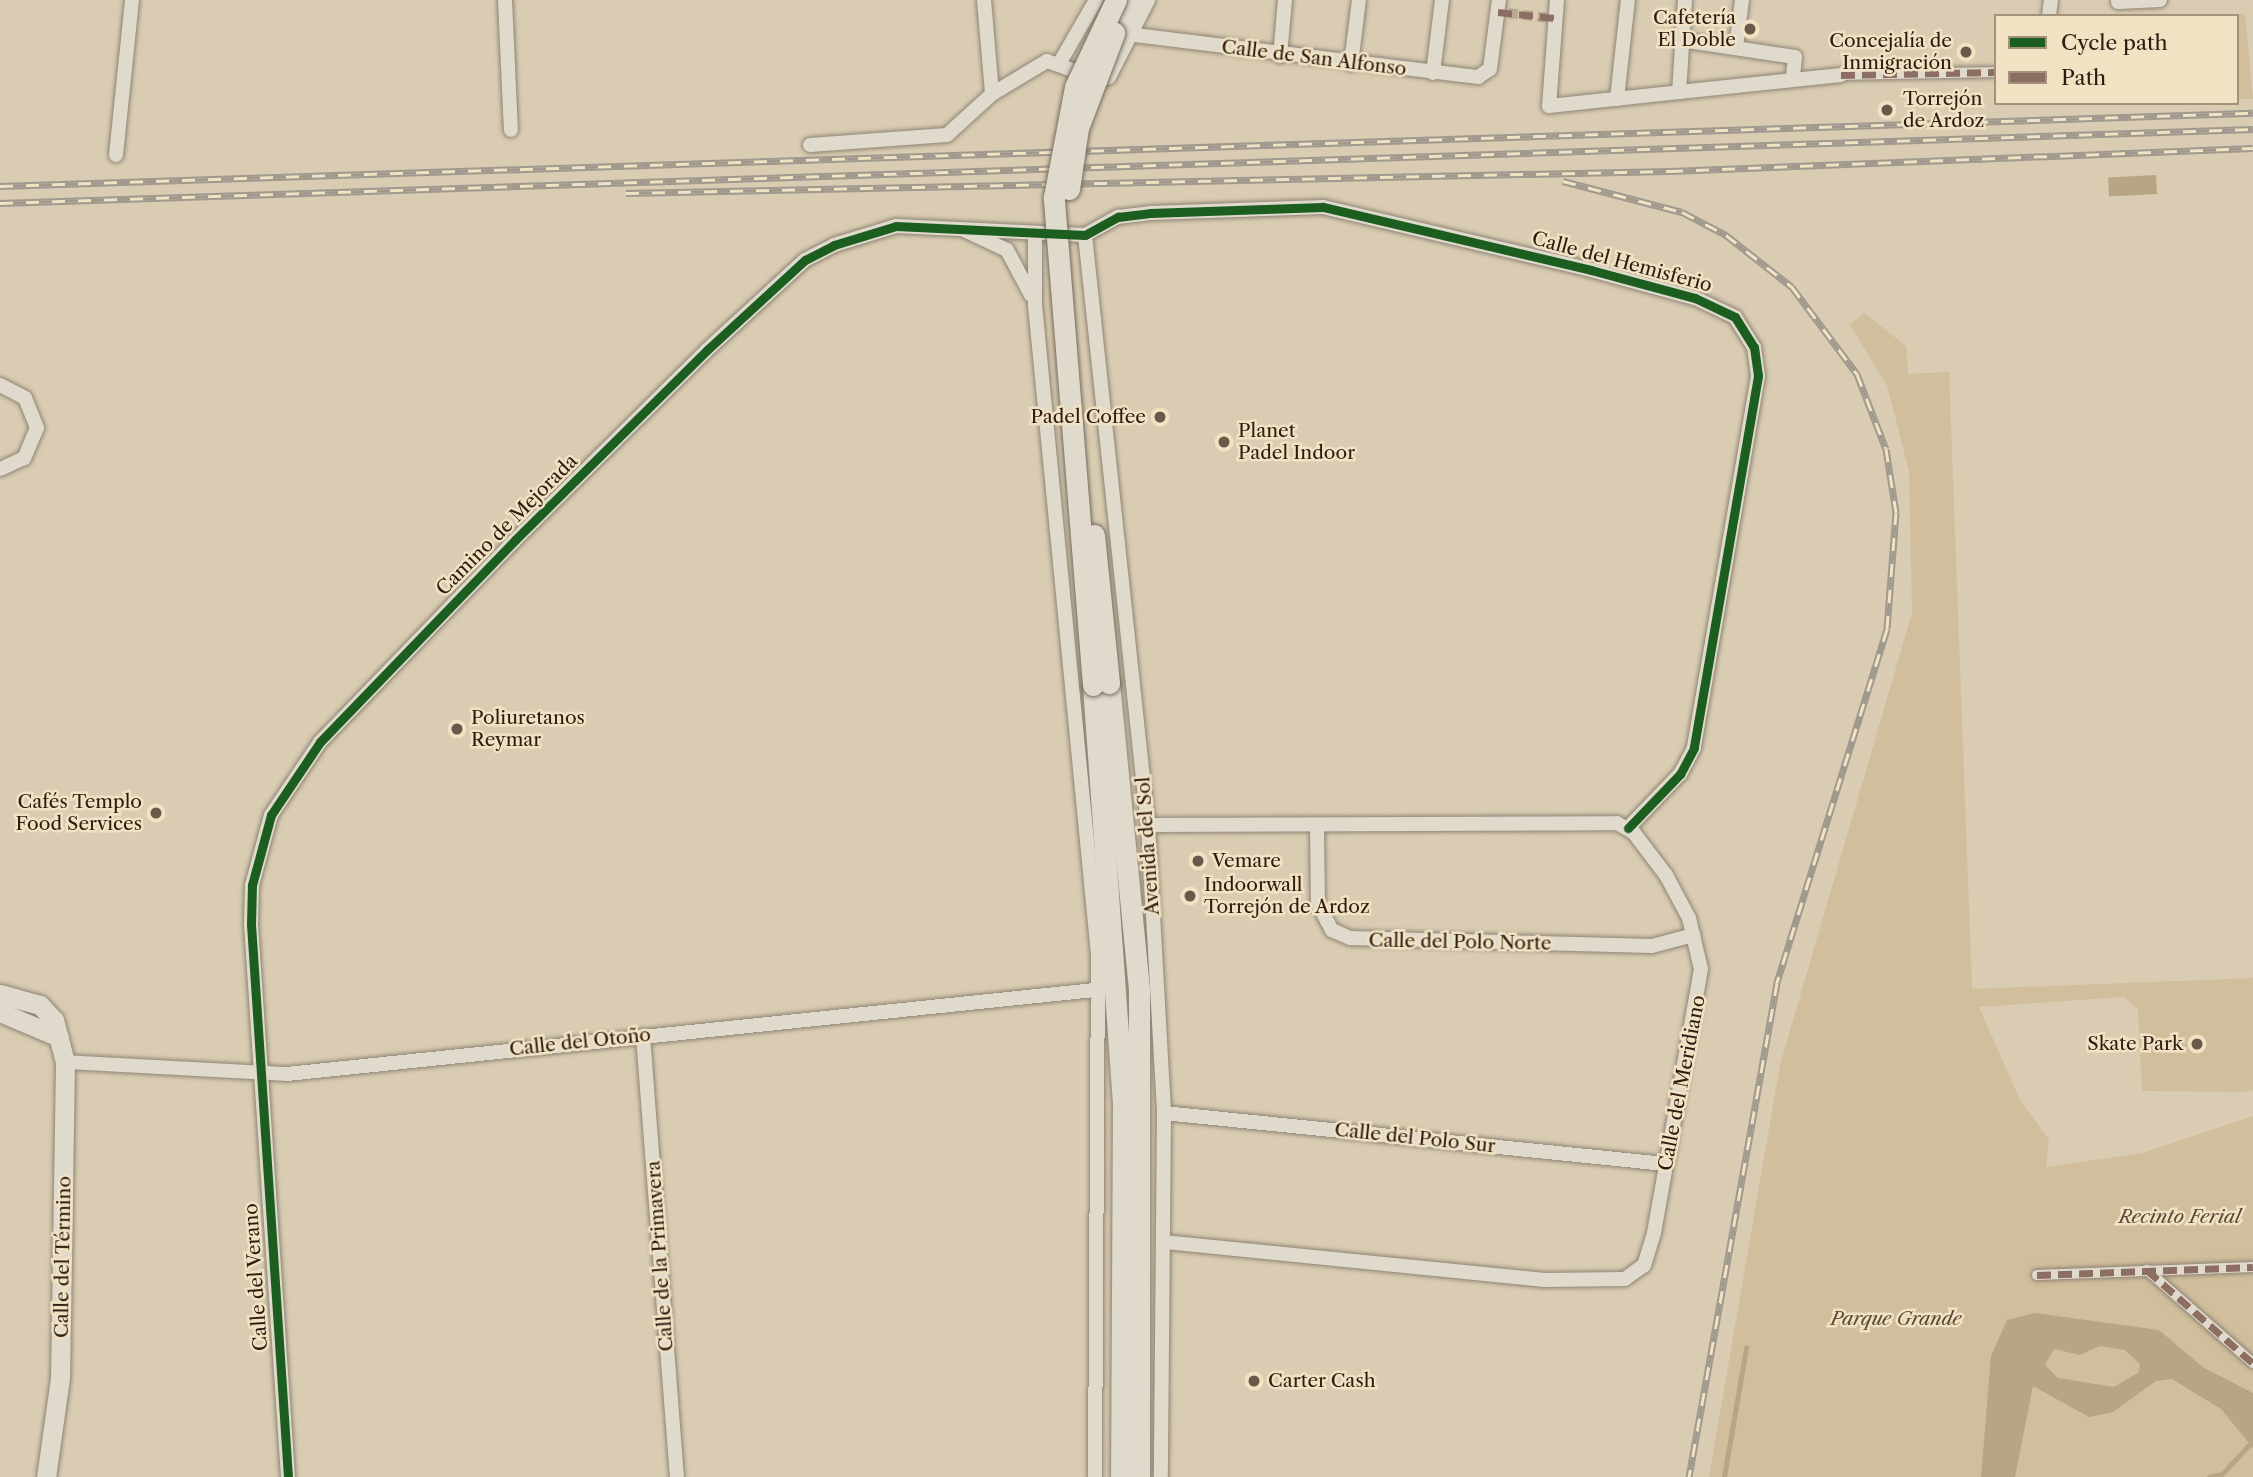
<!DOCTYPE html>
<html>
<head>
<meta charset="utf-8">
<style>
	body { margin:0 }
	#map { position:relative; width:2253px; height:1477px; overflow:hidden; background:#d9ccb2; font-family:"Libre Caslon Text",serif }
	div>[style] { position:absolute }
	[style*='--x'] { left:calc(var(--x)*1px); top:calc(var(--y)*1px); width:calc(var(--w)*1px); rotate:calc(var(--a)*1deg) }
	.green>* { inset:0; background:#d0be9c }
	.water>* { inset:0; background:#b7a585; transform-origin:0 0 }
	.stream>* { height:4.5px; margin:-2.25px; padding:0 2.25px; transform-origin:2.25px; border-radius:2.25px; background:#b7a585 }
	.pedestrian-tunnel>* { height:10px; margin-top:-5px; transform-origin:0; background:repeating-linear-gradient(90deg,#b7a992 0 10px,transparent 0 15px) }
	.roads { filter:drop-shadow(0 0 2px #8e8474) drop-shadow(0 0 2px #8e8474) }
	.pedestrian>* { height:10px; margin:-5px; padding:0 5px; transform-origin:5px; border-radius:5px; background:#e0dacd }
	.minor>* { height:14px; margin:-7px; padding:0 7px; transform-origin:7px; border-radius:7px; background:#e0dacd }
	.tertiary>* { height:19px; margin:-9.5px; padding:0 9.5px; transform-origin:9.5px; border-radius:9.5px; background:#e0dacd }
	.secondary>* { height:21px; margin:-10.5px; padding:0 10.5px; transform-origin:10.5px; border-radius:10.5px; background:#e0dacd }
	.rail>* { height:7px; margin-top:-3.5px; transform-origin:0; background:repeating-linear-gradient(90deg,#f0e2c3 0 13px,#a0998e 0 26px); box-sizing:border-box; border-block:2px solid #a0998e }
	.bridges { filter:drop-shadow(0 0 2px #756c5f) drop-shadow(0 0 2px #756c5f) }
	.secondary-bridge>* { height:21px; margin:-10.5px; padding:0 10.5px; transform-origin:10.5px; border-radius:10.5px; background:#e0dacd }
	.quiet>* { height:7px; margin-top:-3.5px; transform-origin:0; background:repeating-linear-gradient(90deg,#8d6e63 0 14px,transparent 0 21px) }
	.cycleway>* { height:9px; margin:-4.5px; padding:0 4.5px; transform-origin:4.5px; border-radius:4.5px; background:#1b5e20 }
	.dots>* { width:19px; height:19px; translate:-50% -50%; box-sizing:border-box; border:4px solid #f0e2c3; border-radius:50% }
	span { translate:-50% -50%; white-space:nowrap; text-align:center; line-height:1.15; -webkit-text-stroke:5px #f0e2c3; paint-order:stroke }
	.poi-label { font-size:19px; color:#2d1b12 }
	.right { translate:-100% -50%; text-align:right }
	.left { translate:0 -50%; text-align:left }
	.street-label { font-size:19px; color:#2d1b12 }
	.park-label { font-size:19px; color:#5c4936; font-style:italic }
	.legend { position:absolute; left:1994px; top:14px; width:245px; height:91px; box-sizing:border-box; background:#f0e2c3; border:2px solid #a2927c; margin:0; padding:9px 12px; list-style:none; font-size:21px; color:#2d1b12 }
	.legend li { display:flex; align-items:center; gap:14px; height:35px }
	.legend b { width:35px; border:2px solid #a2927c }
</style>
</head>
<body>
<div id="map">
	<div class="green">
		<div style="clip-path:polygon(2245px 14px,2253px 99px,2237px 99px,2237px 16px,2208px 16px)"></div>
		<div style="clip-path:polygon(1864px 313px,1906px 346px,1908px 374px,1949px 372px,1972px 989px,2253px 978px,2253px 1090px,2244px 1092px,2142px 1091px,2138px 1009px,2124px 997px,1979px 1007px,2020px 1100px,2049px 1140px,2046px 1167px,2142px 1153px,2253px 1116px,2253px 1477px,1709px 1477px,1780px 1065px,1912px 613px,1909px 471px,1887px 385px,1850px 325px)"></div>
	</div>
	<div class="water">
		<div style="left:2156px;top:175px;width:19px;height:48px;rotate:87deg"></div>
		<div style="clip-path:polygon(evenodd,2035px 1313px,2159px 1330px,2204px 1368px,2253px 1393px,2253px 1448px,2221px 1409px,2172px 1379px,2156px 1381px,2113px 1412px,2089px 1417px,2033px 1386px,2015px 1477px,1981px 1477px,1991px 1356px,2007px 1320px,2035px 1313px,2100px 1346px,2125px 1350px,2140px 1364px,2139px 1372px,2114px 1387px,2058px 1378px,2045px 1365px,2054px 1349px,2080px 1355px,2100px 1346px)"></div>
	</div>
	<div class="stream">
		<div style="--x:1724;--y:1477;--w:131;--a:-80.3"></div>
		<div style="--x:2209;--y:1477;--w:13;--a:-13"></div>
		<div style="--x:2222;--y:1474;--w:41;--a:-47"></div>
	</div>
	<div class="pedestrian-tunnel">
		<div style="--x:1508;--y:13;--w:41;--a:7"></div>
	</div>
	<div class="roads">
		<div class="pedestrian">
			<div style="--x:1841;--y:75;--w:155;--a:-1.1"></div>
			<div style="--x:2147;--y:1270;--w:141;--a:41.3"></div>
			<div style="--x:2037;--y:1275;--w:216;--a:-2.1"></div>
		</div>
		<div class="minor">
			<div style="--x:505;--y:0;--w:130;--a:87.4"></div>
			<div style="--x:984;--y:0;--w:94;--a:85.1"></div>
			<div style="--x:1557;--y:0;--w:106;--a:94.3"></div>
			<div style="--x:1549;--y:106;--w:131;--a:-6.1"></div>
			<div style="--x:1685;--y:0;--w:92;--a:93.7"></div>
			<div style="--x:1679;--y:92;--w:163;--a:-6"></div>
			<div style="--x:2118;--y:2;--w:42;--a:-2.7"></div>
			<div style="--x:2049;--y:16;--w:16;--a:-83"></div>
			<div style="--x:1135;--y:35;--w:346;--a:7"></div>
			<div style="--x:1478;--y:77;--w:14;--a:-34"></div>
			<div style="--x:1490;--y:69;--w:70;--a:-82.6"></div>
			<div style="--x:1681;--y:40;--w:115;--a:8.5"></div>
			<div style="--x:1795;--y:57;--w:19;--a:96"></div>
			<div style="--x:1736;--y:47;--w:47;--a:-82.7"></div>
			<div style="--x:1280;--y:56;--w:56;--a:-84.9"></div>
			<div style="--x:1059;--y:64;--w:74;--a:-60"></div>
			<div style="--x:1351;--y:64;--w:64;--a:-82.9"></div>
			<div style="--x:1433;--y:73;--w:74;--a:-83"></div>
			<div style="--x:1617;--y:99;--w:100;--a:-83.7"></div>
			<div style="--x:810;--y:145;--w:137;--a:-4.2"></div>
			<div style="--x:947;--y:135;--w:61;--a:-42.3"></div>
			<div style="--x:992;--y:94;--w:64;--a:-31"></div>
			<div style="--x:1047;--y:61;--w:56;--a:19.7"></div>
			<div style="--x:1100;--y:80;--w:9;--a:-18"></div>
			<div style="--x:1109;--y:77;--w:86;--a:-63.1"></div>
			<div style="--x:116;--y:155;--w:156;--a:-84.1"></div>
			<div style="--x:964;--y:230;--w:47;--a:24.9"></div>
			<div style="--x:1007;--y:250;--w:51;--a:61.9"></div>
			<div style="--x:1085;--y:235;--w:593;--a:83.91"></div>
			<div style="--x:1148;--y:825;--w:288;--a:86.8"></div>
			<div style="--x:1164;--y:1113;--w:364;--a:90.5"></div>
			<div style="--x:1035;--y:236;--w:69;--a:90"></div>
			<div style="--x:1035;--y:305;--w:653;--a:84.46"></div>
			<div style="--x:1098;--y:955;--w:522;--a:90.33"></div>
			<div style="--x:0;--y:385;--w:28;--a:27"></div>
			<div style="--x:25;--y:398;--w:32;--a:68"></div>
			<div style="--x:37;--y:428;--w:33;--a:113"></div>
			<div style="--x:24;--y:458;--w:26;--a:155"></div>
			<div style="--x:1148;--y:825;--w:469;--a:-0.2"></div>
			<div style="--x:1617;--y:823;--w:20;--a:30"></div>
			<div style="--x:1634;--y:833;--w:53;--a:52.7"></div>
			<div style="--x:1666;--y:875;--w:49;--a:61.9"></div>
			<div style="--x:1689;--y:918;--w:52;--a:76.8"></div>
			<div style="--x:1701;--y:969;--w:268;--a:100.1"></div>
			<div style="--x:1654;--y:1233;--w:34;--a:107"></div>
			<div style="--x:1644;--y:1265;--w:24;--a:144"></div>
			<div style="--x:1625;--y:1279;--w:80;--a:179.3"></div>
			<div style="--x:1545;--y:1280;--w:384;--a:-174.3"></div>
			<div style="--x:1317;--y:827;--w:77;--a:89.3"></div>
			<div style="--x:1318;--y:904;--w:30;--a:62"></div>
			<div style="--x:1332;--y:930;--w:20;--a:24"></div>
			<div style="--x:1350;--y:938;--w:302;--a:1.5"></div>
			<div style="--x:1652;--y:946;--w:43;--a:-14.7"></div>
			<div style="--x:643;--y:1036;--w:442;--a:85.6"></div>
			<div style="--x:65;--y:1062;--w:222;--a:3.1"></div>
			<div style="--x:287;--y:1074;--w:812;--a:-5.94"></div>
			<div style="--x:1164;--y:1113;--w:504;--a:5.81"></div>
			<div style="--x:288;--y:1477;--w:553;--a:-93.83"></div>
			<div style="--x:251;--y:925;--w:40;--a:-88.6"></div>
			<div style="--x:252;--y:885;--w:73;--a:-74.8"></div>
			<div style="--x:271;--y:815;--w:88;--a:-56.1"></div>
			<div style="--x:320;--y:742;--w:281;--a:-46"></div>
			<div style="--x:515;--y:540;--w:270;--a:-44.7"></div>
			<div style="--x:707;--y:350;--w:133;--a:-42.6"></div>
			<div style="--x:805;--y:260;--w:33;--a:-27"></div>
			<div style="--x:834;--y:245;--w:65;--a:-17"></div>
			<div style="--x:896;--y:226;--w:189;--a:2.7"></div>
			<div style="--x:1085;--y:235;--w:38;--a:-29"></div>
			<div style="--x:1118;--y:217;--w:32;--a:-7"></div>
			<div style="--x:1150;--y:213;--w:173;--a:-2"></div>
			<div style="--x:1323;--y:207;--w:275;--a:13.2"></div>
			<div style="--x:1591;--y:270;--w:108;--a:15.1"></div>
			<div style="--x:1695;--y:298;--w:44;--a:25.4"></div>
			<div style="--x:1735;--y:317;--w:36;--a:58"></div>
			<div style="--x:1754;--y:347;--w:29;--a:82"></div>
			<div style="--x:1758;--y:376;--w:377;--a:99.8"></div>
			<div style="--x:1694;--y:748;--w:30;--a:118"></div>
			<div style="--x:1680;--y:774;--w:75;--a:133.9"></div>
		</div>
		<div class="tertiary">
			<div style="--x:0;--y:994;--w:41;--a:15.4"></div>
			<div style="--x:40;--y:1005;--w:21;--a:47"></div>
			<div style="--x:54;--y:1020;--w:43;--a:75.3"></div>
			<div style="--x:65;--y:1062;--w:316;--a:90.9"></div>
			<div style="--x:60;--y:1378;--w:100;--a:98"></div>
			<div style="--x:0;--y:1012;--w:64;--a:23"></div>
		</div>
		<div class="secondary">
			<div style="--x:1114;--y:33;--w:38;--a:-60"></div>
			<div style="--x:1109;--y:683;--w:307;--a:84.4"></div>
			<div style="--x:1139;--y:989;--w:488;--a:90"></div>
			<div style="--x:1093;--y:685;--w:419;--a:85.9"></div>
			<div style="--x:1123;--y:1103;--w:374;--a:90.3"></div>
		</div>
	</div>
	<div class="rail">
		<div style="--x:1563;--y:181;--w:123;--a:14.6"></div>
		<div style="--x:1682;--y:212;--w:50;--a:27.6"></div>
		<div style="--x:1726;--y:235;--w:84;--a:38.2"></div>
		<div style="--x:1792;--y:287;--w:109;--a:53.2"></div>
		<div style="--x:1857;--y:374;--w:80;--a:68.9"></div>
		<div style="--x:1886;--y:449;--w:64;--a:81"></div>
		<div style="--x:1896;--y:512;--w:117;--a:94.4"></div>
		<div style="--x:1887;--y:629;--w:371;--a:107.3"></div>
		<div style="--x:1777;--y:983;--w:502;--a:100.1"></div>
		<div style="--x:0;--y:186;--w:2254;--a:-1.86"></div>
		<div style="--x:626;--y:193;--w:1044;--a:-1.21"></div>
		<div style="--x:1670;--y:171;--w:583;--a:-2.26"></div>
		<div style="--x:0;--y:203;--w:2254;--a:-1.88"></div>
	</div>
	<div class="bridges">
		<div class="secondary-bridge">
			<div style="--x:1069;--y:189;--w:62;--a:-81.6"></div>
			<div style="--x:1078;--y:128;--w:102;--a:-69.2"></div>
			<div style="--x:1094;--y:535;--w:149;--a:84.2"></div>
			<div style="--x:1093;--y:685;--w:490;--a:-94.6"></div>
			<div style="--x:1054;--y:197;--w:112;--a:-79.2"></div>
			<div style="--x:1075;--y:87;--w:96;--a:-64.8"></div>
		</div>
	</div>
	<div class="quiet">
		<div style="--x:1498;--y:12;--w:57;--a:6"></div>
		<div style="--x:1841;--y:75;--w:155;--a:-1.1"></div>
		<div style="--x:2147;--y:1270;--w:141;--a:41.3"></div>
		<div style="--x:2037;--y:1275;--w:216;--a:-2.1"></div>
	</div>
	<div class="cycleway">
		<div style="--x:288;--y:1477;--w:553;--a:-93.83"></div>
		<div style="--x:251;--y:925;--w:40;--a:-88.6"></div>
		<div style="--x:252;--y:885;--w:73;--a:-74.8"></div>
		<div style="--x:271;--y:815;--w:88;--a:-56.1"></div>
		<div style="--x:320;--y:742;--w:281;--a:-46"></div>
		<div style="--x:515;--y:540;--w:270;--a:-44.7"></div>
		<div style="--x:707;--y:350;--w:133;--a:-42.6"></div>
		<div style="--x:805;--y:260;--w:33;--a:-27"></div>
		<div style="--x:834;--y:245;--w:65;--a:-17"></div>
		<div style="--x:896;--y:226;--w:189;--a:2.7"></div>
		<div style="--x:1085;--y:235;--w:38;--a:-29"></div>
		<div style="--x:1118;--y:217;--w:32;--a:-7"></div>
		<div style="--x:1150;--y:213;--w:173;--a:-2"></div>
		<div style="--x:1323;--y:207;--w:275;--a:13.2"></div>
		<div style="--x:1591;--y:270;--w:108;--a:15.1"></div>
		<div style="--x:1695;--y:298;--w:44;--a:25.4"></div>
		<div style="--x:1735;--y:317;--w:36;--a:58"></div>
		<div style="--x:1754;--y:347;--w:29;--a:82"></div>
		<div style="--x:1758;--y:376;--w:377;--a:99.8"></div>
		<div style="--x:1694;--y:748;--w:30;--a:118"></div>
		<div style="--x:1680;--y:774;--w:75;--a:133.9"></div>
	</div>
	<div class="dots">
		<div style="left:1750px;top:29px;background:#69594a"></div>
		<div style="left:1966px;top:52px;background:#69594a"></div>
		<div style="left:1887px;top:110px;background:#69594a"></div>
		<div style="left:1160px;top:417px;background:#69594a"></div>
		<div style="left:1224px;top:442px;background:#69594a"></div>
		<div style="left:457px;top:729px;background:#69594a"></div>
		<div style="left:156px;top:813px;background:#69594a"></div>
		<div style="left:1198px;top:861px;background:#69594a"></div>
		<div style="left:1190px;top:896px;background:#69594a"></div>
		<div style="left:2197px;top:1044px;background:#69594a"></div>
		<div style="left:1254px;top:1381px;background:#69594a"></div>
	</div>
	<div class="poi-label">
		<span class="right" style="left:1736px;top:29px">Cafetería<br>El Doble</span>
		<span class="right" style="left:1952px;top:52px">Concejalía de<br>Inmigración</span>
		<span class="left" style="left:1903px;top:110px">Torrejón<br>de Ardoz</span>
		<span class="right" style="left:1146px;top:417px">Padel Coffee</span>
		<span class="left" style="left:1238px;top:442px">Planet<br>Padel Indoor</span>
		<span class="left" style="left:471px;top:729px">Poliuretanos<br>Reymar</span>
		<span class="right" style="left:142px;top:813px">Cafés Templo<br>Food Services</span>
		<span class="left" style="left:1212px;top:861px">Vemare</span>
		<span class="left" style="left:1204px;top:896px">Indoorwall<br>Torrejón de Ardoz</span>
		<span class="right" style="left:2183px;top:1044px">Skate Park</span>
		<span class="left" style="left:1268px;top:1381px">Carter Cash</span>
	</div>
	<div class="street-label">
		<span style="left:1314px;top:58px;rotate:7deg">Calle de San Alfonso</span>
		<span style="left:1622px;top:262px;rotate:15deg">Calle del Hemisferio</span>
		<span style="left:507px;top:525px;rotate:-45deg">Camino de Mejorada</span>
		<span style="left:1148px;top:846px;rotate:-94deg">Avenida del Sol</span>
		<span style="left:1460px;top:942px;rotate:1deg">Calle del Polo Norte</span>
		<span style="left:580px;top:1042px;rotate:-6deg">Calle del Otoño</span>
		<span style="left:1682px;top:1083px;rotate:-79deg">Calle del Meridiano</span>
		<span style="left:1415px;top:1138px;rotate:6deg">Calle del Polo Sur</span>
		<span style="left:660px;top:1256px;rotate:-94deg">Calle de la Primavera</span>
		<span style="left:63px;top:1257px;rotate:-89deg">Calle del Término</span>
		<span style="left:256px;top:1277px;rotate:-94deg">Calle del Verano</span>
	</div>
	<div class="park-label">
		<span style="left:2180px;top:1217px">Recinto Ferial</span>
		<span style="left:1896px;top:1319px">Parque Grande</span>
	</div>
	<ul class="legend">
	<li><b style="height:9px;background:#1b5e20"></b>Cycle path</li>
	<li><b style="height:9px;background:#8d6e63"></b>Path</li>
	</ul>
</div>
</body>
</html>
